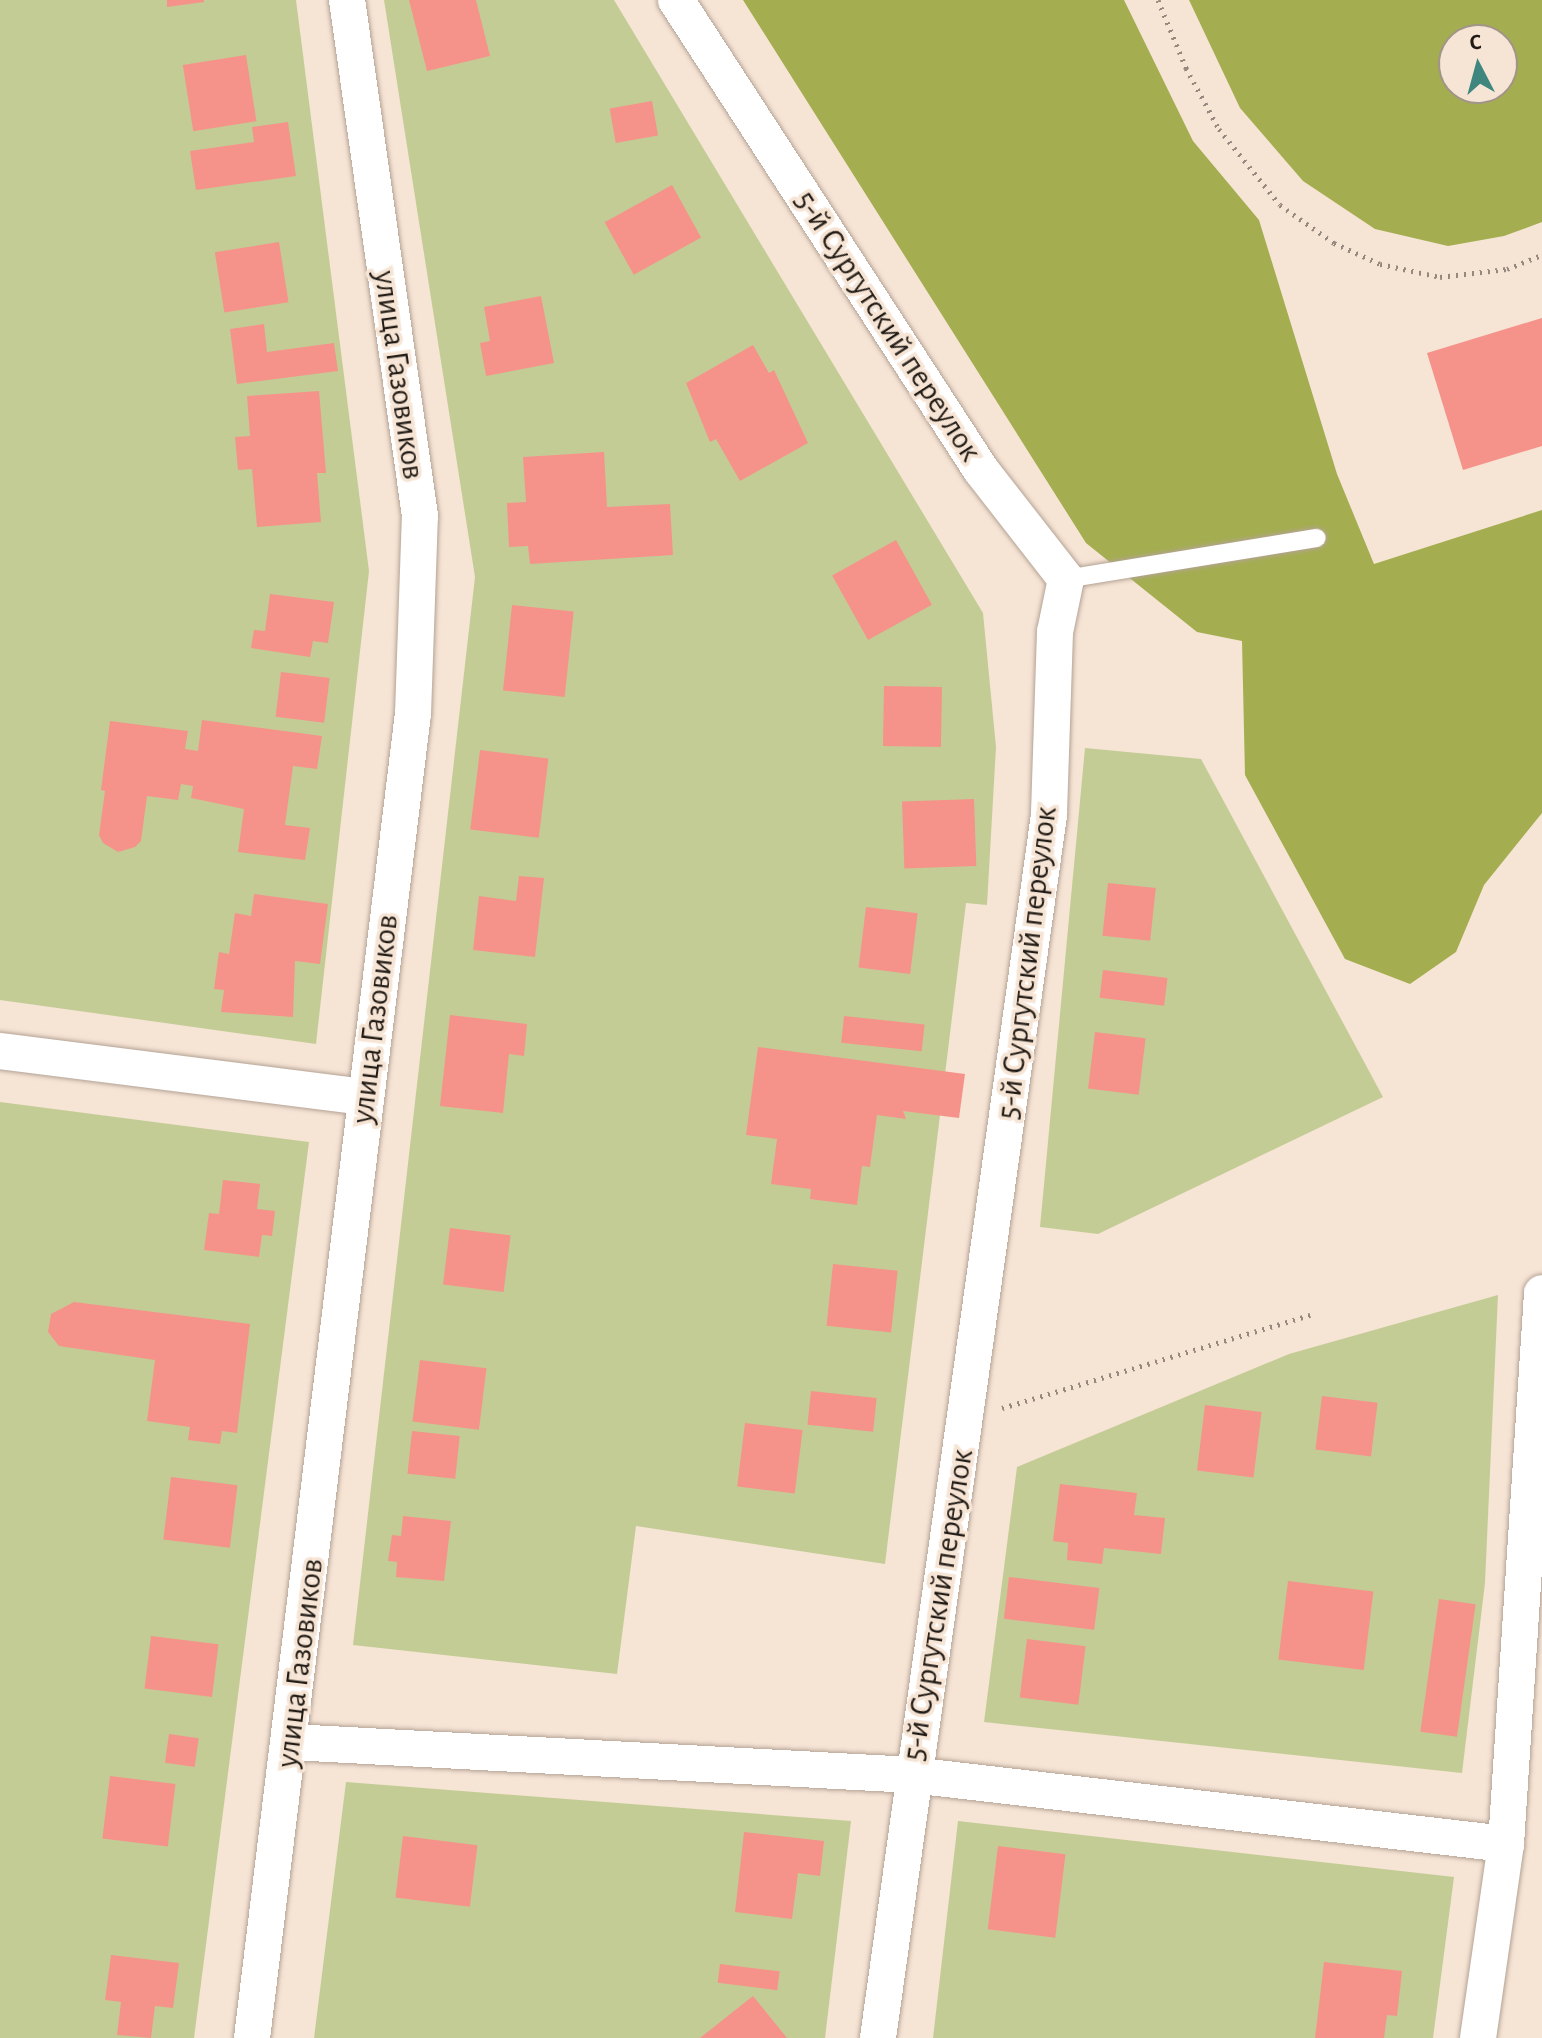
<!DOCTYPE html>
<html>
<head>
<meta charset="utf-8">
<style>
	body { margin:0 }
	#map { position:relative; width:1542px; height:2038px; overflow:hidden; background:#f6e4d5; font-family:"Alegreya Sans",sans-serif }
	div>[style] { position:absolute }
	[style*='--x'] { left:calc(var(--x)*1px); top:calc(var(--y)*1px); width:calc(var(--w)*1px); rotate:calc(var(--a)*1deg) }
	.green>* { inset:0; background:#c4cc95 }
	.forest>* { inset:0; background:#a4ae50 }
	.building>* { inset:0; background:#f5938a; transform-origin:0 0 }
	.path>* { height:5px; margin-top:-2.5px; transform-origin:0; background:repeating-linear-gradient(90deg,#95887e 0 2px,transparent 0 8px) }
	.roads { filter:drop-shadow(0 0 2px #b4a395) drop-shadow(0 0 2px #b4a395) }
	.lane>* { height:18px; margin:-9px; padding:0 9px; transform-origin:9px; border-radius:9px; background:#fff }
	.street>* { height:36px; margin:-18px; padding:0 18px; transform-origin:18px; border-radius:18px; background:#fff }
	span { translate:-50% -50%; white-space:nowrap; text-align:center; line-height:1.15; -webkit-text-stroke:7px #f6e4d5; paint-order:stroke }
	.street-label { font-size:32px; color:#211b15 }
	.north { position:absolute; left:1438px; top:24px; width:80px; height:80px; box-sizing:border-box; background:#f6e4d5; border:2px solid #a19488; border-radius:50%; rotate:354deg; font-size:22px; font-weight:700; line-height:32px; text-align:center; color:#211b15 }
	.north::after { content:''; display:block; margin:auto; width:28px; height:36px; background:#3f867f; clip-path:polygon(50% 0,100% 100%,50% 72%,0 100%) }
</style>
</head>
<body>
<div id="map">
	<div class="green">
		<div style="clip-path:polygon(0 0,296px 0,369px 571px,316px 1044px,0 1000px)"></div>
		<div style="clip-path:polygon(384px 0,614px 0,983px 613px,996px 747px,987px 905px,966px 903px,885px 1564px,636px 1526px,617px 1674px,353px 1645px,475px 577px)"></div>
		<div style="clip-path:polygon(1085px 748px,1201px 759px,1383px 1097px,1098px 1234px,1040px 1227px)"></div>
		<div style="clip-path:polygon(0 1102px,309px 1142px,194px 2038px,0 2038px)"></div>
		<div style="clip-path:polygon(1498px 1295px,1485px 1583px,1462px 1773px,984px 1722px,1017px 1467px,1289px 1354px)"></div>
		<div style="clip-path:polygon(346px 1782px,851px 1821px,825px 2038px,314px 2038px)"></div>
		<div style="clip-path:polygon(958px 1821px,1454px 1877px,1433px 2038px,933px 2038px)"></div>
	</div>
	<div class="forest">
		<div style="clip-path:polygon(743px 0,1124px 0,1193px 141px,1259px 220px,1337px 474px,1374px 564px,1542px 510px,1542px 813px,1484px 885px,1456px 952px,1410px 984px,1345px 959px,1245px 775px,1242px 641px,1197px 632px,1086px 543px)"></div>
		<div style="clip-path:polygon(evenodd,1189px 0,1542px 0,1542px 222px,1504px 236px,1448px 246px,1375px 229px,1303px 181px,1240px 108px,1189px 0,1502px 40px,1502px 88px,1454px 88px,1454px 40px,1502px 40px)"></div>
	</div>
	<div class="building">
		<div style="clip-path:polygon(167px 0,204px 0,204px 2px,167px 7px)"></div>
		<div style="clip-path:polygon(409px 0,476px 0,490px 56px,427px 71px)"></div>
		<div style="left:246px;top:55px;width:67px;height:64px;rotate:81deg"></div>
		<div style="left:652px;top:101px;width:35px;height:43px;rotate:80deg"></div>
		<div style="clip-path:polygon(288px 122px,296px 176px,196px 190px,190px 151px,254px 142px,252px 127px)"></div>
		<div style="left:672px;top:185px;width:60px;height:77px;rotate:61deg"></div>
		<div style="left:279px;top:242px;width:61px;height:65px;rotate:81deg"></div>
		<div style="clip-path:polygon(541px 296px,554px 363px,486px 376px,480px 343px,490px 341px,484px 307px)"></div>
		<div style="clip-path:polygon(1542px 318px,1542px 446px,1463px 470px,1427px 353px)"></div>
		<div style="clip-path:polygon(264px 324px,267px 352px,334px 343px,338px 371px,237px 384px,230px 329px)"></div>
		<div style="clip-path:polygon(753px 345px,769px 373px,774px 370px,808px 443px,740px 481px,716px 439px,710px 442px,686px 383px)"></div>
		<div style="clip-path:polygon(319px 391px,326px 473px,317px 473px,321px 522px,257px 527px,252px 469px,238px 470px,235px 437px,250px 436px,247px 396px)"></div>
		<div style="clip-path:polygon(604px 452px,607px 507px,670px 504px,673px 555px,530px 564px,528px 546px,509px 547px,507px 503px,526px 502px,523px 457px)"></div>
		<div style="left:896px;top:540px;width:74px;height:73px;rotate:61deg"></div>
		<div style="clip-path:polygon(270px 594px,334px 602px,328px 643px,313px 641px,310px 657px,251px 648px,254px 630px,265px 631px)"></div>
		<div style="left:512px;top:605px;width:62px;height:86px;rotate:6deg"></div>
		<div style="left:281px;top:672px;width:49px;height:45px;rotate:7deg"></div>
		<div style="left:884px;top:686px;width:58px;height:60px;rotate:1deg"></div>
		<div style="clip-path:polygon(202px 720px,322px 736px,317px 769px,293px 766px,285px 825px,310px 828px,305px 860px,238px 852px,244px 809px,191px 798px,193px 786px,181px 784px,178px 800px,147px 796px,141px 841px,135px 847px,118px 852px,103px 843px,99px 835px,105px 791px,101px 790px,110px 721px,188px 731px,185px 749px,198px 751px)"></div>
		<div style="left:480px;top:750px;width:69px;height:80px;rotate:7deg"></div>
		<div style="left:974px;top:799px;width:67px;height:72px;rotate:88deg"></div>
		<div style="clip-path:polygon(519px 876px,544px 878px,535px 957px,473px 950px,479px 896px,516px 901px)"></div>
		<div style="left:1108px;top:883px;width:48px;height:53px;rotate:6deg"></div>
		<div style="clip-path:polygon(254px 894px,328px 904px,320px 964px,295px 961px,293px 1017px,221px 1012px,224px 990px,214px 989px,219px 952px,229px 954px,235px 913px,251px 916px)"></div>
		<div style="left:866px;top:907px;width:52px;height:61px;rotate:7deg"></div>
		<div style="left:1103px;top:970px;width:65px;height:28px;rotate:7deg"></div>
		<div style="clip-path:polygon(450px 1015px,527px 1024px,524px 1056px,509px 1054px,503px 1113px,440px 1106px)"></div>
		<div style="left:844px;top:1016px;width:81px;height:27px;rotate:6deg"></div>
		<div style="left:1095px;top:1032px;width:51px;height:57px;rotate:7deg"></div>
		<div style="clip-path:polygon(758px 1047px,965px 1074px,959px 1118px,903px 1111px,906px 1119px,877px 1115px,870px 1167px,862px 1166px,857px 1205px,810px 1199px,811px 1189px,771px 1184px,777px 1139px,746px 1135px)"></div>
		<div style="clip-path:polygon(223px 1180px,260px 1184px,257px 1209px,275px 1211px,272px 1236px,262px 1235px,259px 1257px,204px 1250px,209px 1213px,219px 1214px)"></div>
		<div style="left:450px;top:1228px;width:61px;height:57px;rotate:7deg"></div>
		<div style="left:833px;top:1264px;width:65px;height:62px;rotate:6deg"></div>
		<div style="clip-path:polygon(74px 1302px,250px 1324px,237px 1433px,222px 1431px,220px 1444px,188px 1440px,190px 1427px,147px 1421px,155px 1360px,59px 1346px,48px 1332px,51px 1314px)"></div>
		<div style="left:420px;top:1360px;width:67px;height:62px;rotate:7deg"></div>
		<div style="left:811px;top:1391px;width:66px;height:34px;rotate:6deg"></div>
		<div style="left:1322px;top:1396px;width:56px;height:54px;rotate:7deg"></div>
		<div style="left:1205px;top:1405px;width:57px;height:66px;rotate:7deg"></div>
		<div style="left:745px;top:1423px;width:58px;height:64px;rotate:7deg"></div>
		<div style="left:412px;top:1431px;width:48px;height:43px;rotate:6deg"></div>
		<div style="left:171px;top:1477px;width:67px;height:63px;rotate:7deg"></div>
		<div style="clip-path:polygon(1060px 1484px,1137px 1493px,1134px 1515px,1165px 1518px,1161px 1554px,1104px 1548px,1102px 1564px,1067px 1560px,1068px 1543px,1053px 1541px)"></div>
		<div style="clip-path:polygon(403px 1516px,451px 1521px,444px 1581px,396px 1577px,397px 1562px,388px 1561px,392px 1535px,401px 1536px)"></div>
		<div style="left:1009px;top:1577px;width:91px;height:42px;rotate:7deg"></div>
		<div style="left:1288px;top:1581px;width:86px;height:79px;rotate:7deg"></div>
		<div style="left:1439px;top:1599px;width:37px;height:134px;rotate:8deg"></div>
		<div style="left:151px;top:1636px;width:68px;height:53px;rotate:7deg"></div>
		<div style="left:1027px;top:1639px;width:59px;height:59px;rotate:7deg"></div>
		<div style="left:169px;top:1734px;width:30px;height:29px;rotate:8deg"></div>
		<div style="left:110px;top:1776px;width:66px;height:63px;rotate:7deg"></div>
		<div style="clip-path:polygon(744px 1832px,824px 1841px,820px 1876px,798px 1873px,792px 1919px,735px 1912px)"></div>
		<div style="left:403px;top:1836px;width:75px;height:62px;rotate:7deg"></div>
		<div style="left:998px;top:1846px;width:68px;height:84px;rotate:7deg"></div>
		<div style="clip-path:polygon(111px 1955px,179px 1963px,173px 2008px,155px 2006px,151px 2038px,117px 2035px,121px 2002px,105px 2000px)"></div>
		<div style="clip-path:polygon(1324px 1962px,1402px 1971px,1397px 2016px,1387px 2015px,1384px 2038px,1315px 2038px)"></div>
		<div style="left:720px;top:1964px;width:60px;height:19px;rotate:7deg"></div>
		<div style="clip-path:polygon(753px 1996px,787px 2038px,700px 2038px)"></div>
	</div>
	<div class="path">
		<div style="--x:1158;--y:0;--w:74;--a:67.6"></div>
		<div style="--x:1186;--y:68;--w:69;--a:61.6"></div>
		<div style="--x:1219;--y:129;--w:97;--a:51.2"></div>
		<div style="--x:1280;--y:205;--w:66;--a:35.1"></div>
		<div style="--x:1334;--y:243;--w:51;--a:24.5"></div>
		<div style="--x:1380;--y:264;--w:61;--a:12.2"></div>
		<div style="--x:1440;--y:277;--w:67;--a:-6.8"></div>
		<div style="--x:1507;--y:269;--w:38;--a:-22"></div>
		<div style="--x:1002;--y:1408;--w:322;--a:-16.8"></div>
	</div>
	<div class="roads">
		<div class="lane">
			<div style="--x:1066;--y:579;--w:254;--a:-9.3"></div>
		</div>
		<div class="street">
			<div style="--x:676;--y:0;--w:560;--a:57.02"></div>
			<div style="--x:981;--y:470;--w:138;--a:52.1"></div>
			<div style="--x:1066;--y:579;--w:54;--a:101.7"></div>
			<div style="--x:1055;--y:632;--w:183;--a:91.9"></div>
			<div style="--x:1049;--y:815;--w:1235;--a:97.96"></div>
			<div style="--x:0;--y:1051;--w:368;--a:7.2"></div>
			<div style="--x:291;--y:1742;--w:622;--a:3.04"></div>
			<div style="--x:912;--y:1775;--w:598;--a:6.63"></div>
			<div style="--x:252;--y:2038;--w:1334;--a:-83.07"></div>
			<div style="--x:413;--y:714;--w:198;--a:-88"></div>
			<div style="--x:420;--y:516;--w:521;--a:-98.05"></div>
			<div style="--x:1478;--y:2038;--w:196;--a:-81.8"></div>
			<div style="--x:1506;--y:1844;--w:552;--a:-86.26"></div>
		</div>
	</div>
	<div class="street-label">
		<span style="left:888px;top:326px;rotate:57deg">5-й Сургутский переулок</span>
		<span style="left:399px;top:375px;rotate:82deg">улица Газовиков</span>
		<span style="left:1027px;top:963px;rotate:-83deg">5-й Сургутский переулок</span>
		<span style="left:375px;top:1019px;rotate:-83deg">улица Газовиков</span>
		<span style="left:938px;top:1605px;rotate:-81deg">5-й Сургутский переулок</span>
		<span style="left:300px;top:1663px;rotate:-83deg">улица Газовиков</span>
	</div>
	<div class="north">С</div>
</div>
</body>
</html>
